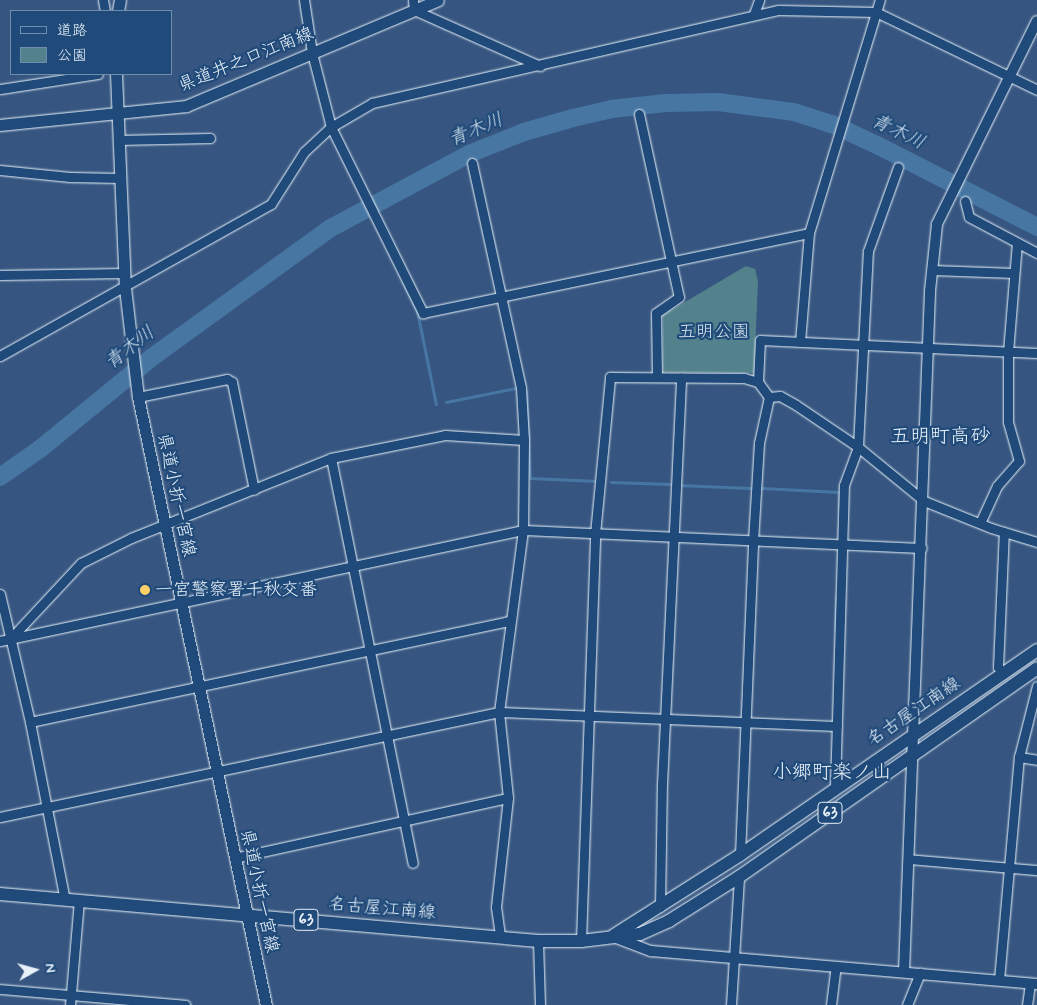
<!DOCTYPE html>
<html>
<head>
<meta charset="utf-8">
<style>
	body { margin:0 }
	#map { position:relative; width:1037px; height:1005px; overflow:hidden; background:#365681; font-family:Mynerve,"Klee One",sans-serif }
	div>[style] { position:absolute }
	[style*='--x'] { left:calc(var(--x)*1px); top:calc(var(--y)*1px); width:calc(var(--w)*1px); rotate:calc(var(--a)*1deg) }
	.green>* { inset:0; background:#53828c }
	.stream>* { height:3px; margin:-1.5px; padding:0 1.5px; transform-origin:1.5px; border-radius:1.5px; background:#4776a3 }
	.river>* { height:18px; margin:-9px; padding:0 9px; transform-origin:9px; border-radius:9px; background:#4776a3 }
	.roads { filter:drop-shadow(0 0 1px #e8f1f8) drop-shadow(0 0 1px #e8f1f8) }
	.minor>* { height:9px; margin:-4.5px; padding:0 4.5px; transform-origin:4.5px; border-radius:4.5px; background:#1f4a7a }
	.tertiary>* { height:10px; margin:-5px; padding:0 5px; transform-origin:5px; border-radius:5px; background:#1f4a7a }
	.secondary>* { height:11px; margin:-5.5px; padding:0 5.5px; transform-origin:5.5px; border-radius:5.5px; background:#1f4a7a }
	.primary>* { height:12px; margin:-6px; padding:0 6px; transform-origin:6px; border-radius:6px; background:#1f4a7a }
	.dots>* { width:14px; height:14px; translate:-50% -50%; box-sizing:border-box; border:2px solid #1f4a7a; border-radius:50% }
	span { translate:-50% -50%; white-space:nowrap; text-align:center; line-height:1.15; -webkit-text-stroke:4.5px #1f4a7a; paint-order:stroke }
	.shield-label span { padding:1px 4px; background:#1f4a7a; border:1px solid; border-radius:4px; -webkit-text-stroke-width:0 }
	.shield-label { font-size:16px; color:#e8f1f8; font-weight:700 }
	.street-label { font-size:18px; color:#e8f1f8 }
	.park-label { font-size:18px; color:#d2e0e8 }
	.poi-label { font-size:18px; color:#e8f1f8 }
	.left { translate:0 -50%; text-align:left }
	.water-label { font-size:19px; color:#d0dfeb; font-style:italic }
	.quarter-label { font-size:20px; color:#e8f1f8 }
	.legend { position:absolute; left:10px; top:10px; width:162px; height:65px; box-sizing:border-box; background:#1f4a7a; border:1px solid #6f8dac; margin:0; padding:6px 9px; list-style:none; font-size:15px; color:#e8f1f8 }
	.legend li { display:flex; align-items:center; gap:10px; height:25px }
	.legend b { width:25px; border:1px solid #6f8dac }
	.north { position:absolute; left:10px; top:945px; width:50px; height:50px; -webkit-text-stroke:4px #1f4a7a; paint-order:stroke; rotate:83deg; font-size:14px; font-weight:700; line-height:20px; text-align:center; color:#e8f1f8 }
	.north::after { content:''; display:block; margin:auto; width:18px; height:22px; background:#e8f1f8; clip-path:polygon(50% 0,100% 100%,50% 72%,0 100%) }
</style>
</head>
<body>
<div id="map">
	<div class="green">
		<div style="clip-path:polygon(746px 266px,755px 269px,758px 281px,754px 373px,663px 372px,663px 315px)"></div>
	</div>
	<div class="stream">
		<div style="--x:403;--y:282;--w:32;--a:64"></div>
		<div style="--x:417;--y:311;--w:95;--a:78.5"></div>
		<div style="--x:526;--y:391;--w:87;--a:87.4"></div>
		<div style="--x:530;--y:478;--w:67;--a:2.6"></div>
		<div style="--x:446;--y:402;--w:71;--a:-11.3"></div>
		<div style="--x:611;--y:482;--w:59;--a:1.9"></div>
		<div style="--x:678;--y:485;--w:72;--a:2.4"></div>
		<div style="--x:761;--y:488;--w:78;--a:2.9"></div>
		<div style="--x:839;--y:492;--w:16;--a:90"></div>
		<div style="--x:835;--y:629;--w:32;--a:-88"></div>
	</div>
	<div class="river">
		<div style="--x:0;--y:477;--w:49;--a:-35"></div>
		<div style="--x:40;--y:449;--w:144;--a:-39.3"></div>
		<div style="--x:151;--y:358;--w:220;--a:-35.9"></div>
		<div style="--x:329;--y:229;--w:159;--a:-28.2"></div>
		<div style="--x:469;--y:154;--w:59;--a:-21.8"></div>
		<div style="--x:524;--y:132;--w:51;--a:-15.9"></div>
		<div style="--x:573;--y:118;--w:39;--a:-13"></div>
		<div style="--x:611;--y:109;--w:55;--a:-6.2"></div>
		<div style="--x:666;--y:103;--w:52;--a:-1.1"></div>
		<div style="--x:718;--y:102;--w:77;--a:7.5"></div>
		<div style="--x:794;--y:112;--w:40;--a:18"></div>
		<div style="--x:832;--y:124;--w:52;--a:25.1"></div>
		<div style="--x:879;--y:146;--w:178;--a:27.1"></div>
	</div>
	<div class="roads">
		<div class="minor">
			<div style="--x:103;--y:0;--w:11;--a:80"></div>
			<div style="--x:304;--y:0;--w:54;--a:81.4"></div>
			<div style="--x:312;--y:53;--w:76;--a:75.6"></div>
			<div style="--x:331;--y:127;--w:208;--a:63.7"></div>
			<div style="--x:423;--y:313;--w:394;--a:-11.7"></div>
			<div style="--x:809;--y:233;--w:244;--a:-73.1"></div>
			<div style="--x:413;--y:0;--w:10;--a:84"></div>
			<div style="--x:414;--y:10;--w:138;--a:24"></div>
			<div style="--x:754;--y:14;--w:15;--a:-70"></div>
			<div style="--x:0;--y:89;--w:99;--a:-8.7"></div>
			<div style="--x:639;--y:114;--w:187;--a:77.7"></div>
			<div style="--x:679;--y:297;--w:28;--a:145"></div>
			<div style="--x:656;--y:313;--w:64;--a:89.1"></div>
			<div style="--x:118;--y:140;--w:92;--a:-1.2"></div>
			<div style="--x:472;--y:163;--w:230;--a:77.7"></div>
			<div style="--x:521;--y:388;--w:52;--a:86.7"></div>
			<div style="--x:524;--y:440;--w:90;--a:90.6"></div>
			<div style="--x:523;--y:530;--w:184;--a:97.5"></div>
			<div style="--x:499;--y:712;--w:86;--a:84"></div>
			<div style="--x:508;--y:798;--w:110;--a:96.3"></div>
			<div style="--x:496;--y:907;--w:29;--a:82"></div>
			<div style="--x:0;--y:170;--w:70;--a:5.7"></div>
			<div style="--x:70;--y:177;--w:50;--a:1.1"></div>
			<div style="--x:965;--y:201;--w:16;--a:76"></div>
			<div style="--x:969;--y:217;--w:77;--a:27.9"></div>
			<div style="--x:932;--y:270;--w:82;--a:2.1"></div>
			<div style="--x:0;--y:275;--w:124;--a:-0.9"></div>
			<div style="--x:800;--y:342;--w:109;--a:-85.3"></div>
			<div style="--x:0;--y:356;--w:311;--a:-29.3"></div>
			<div style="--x:271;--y:204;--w:62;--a:-57.6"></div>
			<div style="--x:304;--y:152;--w:37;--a:-43"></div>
			<div style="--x:331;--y:127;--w:48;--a:-30.3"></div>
			<div style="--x:372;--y:103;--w:417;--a:-12.9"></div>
			<div style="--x:779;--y:10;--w:97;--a:1.2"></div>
			<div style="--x:876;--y:12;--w:179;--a:25.8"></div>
			<div style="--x:758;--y:382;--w:42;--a:-87.3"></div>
			<div style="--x:760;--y:340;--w:277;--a:2.7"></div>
			<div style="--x:138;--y:397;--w:91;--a:-11.4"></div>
			<div style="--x:227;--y:379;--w:6;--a:31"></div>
			<div style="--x:232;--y:382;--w:110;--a:78.5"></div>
			<div style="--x:331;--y:458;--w:413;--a:78.6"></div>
			<div style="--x:980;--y:523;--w:41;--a:-65.3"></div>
			<div style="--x:997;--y:486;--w:33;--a:-49"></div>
			<div style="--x:1019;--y:461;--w:41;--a:-105.8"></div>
			<div style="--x:1008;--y:422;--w:70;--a:-90"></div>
			<div style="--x:1008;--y:352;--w:110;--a:-85.3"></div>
			<div style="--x:0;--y:594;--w:131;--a:76.8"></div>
			<div style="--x:30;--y:722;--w:181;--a:78.9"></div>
			<div style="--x:11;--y:638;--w:103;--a:-47"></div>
			<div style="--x:81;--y:563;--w:56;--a:-26.6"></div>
			<div style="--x:131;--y:538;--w:215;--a:-21.8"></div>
			<div style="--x:331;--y:458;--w:116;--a:-11.4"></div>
			<div style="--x:445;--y:435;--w:79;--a:3.6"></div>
			<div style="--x:0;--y:641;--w:535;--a:-11.98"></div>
			<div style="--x:523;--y:530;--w:399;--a:2.6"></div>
			<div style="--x:1002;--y:673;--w:7;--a:-124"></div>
			<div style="--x:998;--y:667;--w:135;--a:-87.5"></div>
			<div style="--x:30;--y:722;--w:491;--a:-11.9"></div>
			<div style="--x:1019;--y:757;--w:18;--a:9"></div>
			<div style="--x:835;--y:787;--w:302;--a:-88.3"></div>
			<div style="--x:844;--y:485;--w:40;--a:-69.8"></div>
			<div style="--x:858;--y:447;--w:196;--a:-87.1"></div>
			<div style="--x:868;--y:251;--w:89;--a:-70.3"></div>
			<div style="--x:0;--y:817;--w:510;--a:-11.88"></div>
			<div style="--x:499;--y:712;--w:338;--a:2.4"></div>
			<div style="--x:740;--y:855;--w:314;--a:-87.6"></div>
			<div style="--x:753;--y:541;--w:98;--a:-86.5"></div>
			<div style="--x:759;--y:443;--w:47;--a:-77.7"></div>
			<div style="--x:234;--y:858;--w:280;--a:-12.4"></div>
			<div style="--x:908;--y:859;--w:129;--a:4.9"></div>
			<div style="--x:660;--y:907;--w:123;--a:-89.1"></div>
			<div style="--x:662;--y:784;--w:407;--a:-87.3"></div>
			<div style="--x:538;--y:941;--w:64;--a:88.2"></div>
			<div style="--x:581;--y:941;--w:407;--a:-88"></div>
			<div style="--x:595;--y:534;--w:158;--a:-84.5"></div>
			<div style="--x:610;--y:377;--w:134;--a:0.4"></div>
			<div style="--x:744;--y:378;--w:15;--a:16"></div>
			<div style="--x:758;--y:382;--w:19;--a:54"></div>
			<div style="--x:769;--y:397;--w:11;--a:-5"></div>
			<div style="--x:780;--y:396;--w:18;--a:29"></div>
			<div style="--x:796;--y:405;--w:75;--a:34.1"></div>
			<div style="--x:858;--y:447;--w:85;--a:39.3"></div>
			<div style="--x:924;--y:501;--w:72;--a:21.9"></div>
			<div style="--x:991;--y:528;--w:48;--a:16.9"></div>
			<div style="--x:999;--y:980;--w:224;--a:-84.9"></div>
			<div style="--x:1019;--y:757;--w:73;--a:-75.8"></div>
			<div style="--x:0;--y:989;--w:186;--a:4.9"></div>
			<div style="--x:70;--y:1005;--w:104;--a:-85.1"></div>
			<div style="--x:731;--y:1005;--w:128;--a:-86.4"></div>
			<div style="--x:831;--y:1005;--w:39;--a:-83"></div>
			<div style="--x:907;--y:1005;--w:35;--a:-68"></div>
			<div style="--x:1027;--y:1005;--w:22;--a:-82"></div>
		</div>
		<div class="tertiary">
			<div style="--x:614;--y:937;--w:40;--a:21"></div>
			<div style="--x:651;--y:951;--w:387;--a:4.9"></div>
			<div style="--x:904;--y:972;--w:681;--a:-87.81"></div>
			<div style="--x:930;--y:291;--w:67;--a:-84"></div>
			<div style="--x:937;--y:224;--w:226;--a:-63.8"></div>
		</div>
		<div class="secondary">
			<div style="--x:118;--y:11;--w:11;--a:-80"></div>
			<div style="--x:116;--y:74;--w:214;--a:87.6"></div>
			<div style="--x:125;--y:288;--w:110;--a:83.2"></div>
			<div style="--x:138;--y:397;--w:621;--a:78.11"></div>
			<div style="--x:0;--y:125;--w:187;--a:-5.8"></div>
			<div style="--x:186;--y:106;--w:273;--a:-22.8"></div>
		</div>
		<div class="primary">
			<div style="--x:0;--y:894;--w:540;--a:4.99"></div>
			<div style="--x:538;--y:941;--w:43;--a:0"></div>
			<div style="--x:581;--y:941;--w:59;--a:-6.8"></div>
			<div style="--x:640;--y:934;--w:32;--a:-24"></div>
			<div style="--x:669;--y:921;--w:83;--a:-32.2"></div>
			<div style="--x:739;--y:877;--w:364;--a:-35"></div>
			<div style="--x:614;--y:935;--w:149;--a:-32.4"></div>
			<div style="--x:740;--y:855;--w:361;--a:-34.6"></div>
		</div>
	</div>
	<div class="dots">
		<div style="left:145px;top:590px;background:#ffd166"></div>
	</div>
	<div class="shield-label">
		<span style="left:830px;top:813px">63</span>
		<span style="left:306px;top:920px">63</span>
	</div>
	<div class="street-label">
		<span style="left:246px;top:60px;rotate:-22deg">県道井之口江南線</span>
		<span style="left:176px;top:495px;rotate:78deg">県道小折一宮線</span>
		<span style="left:914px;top:712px;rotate:-34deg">名古屋江南線</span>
		<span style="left:259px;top:891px;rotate:78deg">県道小折一宮線</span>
		<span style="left:382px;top:909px;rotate:5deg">名古屋江南線</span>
	</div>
	<div class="park-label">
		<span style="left:714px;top:332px">五明公園</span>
	</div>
	<div class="poi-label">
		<span class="left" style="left:155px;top:590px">一宮警察署千秋交番</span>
	</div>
	<div class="water-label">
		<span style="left:476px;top:130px;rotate:-23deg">青木川</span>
		<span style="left:898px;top:132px;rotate:26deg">青木川</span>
		<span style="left:130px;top:348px;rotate:-38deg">青木川</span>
	</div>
	<div class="quarter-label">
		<span style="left:940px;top:436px">五明町高砂</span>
		<span style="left:832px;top:772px">小郷町楽ノ山</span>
	</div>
	<ul class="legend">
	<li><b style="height:6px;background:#1f4a7a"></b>道路</li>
	<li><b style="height:14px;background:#53828c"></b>公園</li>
	</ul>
	<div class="north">N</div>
</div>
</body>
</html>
